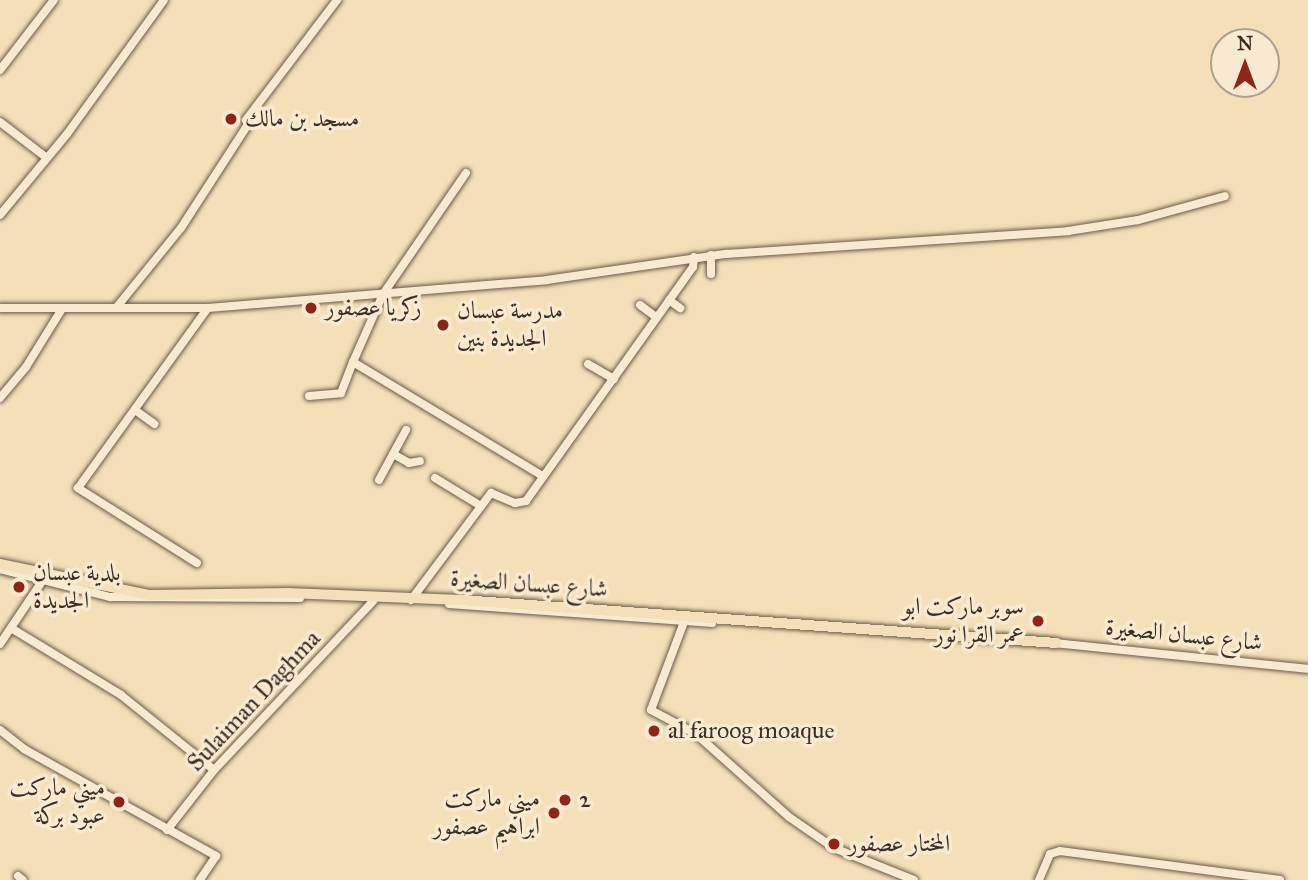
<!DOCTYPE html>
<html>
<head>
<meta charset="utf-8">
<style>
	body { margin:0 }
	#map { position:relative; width:1308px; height:880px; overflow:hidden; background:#f4dfb8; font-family:"IM FELL Great Primer",Amiri,serif }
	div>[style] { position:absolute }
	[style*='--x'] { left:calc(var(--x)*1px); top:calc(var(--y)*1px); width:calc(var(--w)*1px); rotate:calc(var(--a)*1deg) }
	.roads { filter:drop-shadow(0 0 2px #6a5b4a) drop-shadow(0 0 2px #6a5b4a) }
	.minor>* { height:8px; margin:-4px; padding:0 4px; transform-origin:4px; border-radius:4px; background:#f8ead1 }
	.major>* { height:10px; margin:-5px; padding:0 5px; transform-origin:5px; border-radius:5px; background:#f4dfb8 }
	.dots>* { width:19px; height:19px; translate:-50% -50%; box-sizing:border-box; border:4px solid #f8ead1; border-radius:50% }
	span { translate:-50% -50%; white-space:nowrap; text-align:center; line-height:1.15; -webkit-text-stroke:7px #f8ead1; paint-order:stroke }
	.poi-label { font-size:24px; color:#3c2f26 }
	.left { translate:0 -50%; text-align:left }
	.right { translate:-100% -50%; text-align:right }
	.street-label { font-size:24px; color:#3c2f26 }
	.north { position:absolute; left:1210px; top:28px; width:70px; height:70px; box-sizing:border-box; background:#f8ead1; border:2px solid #ad9f8d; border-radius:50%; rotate:0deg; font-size:19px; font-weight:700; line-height:28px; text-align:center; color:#3c2f26 }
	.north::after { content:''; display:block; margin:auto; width:24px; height:32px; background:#8f2418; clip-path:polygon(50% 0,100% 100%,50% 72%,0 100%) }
</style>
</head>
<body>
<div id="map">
	<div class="roads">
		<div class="minor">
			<div style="--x:0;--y:70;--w:88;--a:-52.4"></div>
			<div style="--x:0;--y:122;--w:59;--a:37.5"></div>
			<div style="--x:466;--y:173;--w:147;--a:124.4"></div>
			<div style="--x:383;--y:294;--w:74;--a:113.8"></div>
			<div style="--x:353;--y:362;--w:222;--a:31"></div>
			<div style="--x:0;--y:215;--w:105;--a:-50.4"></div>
			<div style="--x:67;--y:134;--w:165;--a:-54.1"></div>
			<div style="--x:711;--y:274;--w:19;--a:-90"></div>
			<div style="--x:669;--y:300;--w:14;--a:36"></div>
			<div style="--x:640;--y:305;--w:21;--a:37"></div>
			<div style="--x:0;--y:308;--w:208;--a:0"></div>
			<div style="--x:208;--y:308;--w:340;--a:-4.7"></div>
			<div style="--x:547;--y:280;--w:181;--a:-8.3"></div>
			<div style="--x:726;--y:254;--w:343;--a:-3.8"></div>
			<div style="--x:1068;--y:231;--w:71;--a:-8.9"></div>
			<div style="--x:1138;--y:220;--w:90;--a:-15.4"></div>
			<div style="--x:116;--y:308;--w:103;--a:-50.9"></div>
			<div style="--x:181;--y:228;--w:125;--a:-57.1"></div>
			<div style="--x:249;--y:123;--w:4;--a:-135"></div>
			<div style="--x:246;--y:120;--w:151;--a:-52.8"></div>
			<div style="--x:588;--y:364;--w:30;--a:30"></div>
			<div style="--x:309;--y:396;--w:32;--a:-5"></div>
			<div style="--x:341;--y:393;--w:33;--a:-69"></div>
			<div style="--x:0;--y:398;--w:40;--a:-50"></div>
			<div style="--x:26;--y:367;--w:68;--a:-58.2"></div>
			<div style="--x:135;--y:410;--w:24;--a:36"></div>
			<div style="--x:393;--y:454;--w:18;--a:29"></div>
			<div style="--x:409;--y:463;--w:11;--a:-10"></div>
			<div style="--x:435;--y:478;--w:54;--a:31.3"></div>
			<div style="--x:379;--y:480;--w:57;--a:-61.6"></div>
			<div style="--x:197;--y:563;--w:141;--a:-147.8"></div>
			<div style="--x:78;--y:488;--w:222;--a:-54.2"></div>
			<div style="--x:0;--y:569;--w:114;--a:14.3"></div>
			<div style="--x:110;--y:597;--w:190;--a:0.3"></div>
			<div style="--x:411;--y:600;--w:134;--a:-53.2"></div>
			<div style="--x:491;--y:493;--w:26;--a:23"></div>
			<div style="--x:515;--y:503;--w:11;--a:-10"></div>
			<div style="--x:526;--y:501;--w:287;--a:-54.5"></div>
			<div style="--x:693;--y:267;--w:10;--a:-84"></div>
			<div style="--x:449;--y:604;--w:264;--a:4.1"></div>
			<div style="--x:684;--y:622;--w:94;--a:110.6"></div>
			<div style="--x:651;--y:710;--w:51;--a:28.1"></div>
			<div style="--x:696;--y:734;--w:125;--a:41.7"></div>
			<div style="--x:789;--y:817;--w:55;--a:34.6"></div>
			<div style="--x:834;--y:848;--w:86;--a:21.8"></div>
			<div style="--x:11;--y:628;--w:129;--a:31.3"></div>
			<div style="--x:121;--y:695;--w:119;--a:38.9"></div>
			<div style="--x:1053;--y:643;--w:256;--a:5.8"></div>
			<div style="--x:0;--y:644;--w:77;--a:-56.1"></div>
			<div style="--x:0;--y:730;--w:31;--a:38"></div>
			<div style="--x:24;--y:749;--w:220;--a:29.1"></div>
			<div style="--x:216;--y:856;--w:29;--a:124"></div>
			<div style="--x:167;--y:830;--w:76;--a:-51.9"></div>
			<div style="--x:214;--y:770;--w:232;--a:-46.7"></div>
			<div style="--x:18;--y:876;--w:6;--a:39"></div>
			<div style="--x:1039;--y:880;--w:28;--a:-67"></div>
			<div style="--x:1050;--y:854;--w:10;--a:-17"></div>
			<div style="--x:1060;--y:851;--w:222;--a:7.5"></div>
		</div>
		<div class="major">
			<div style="--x:0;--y:564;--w:153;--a:11.7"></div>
			<div style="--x:150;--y:595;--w:138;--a:-0.8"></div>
			<div style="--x:288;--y:593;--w:173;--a:2.3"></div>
			<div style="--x:461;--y:600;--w:597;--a:4.13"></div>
		</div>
	</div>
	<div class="dots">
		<div style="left:231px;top:119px;background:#8f2418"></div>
		<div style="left:311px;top:308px;background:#8f2418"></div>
		<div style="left:443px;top:325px;background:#8f2418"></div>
		<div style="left:19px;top:587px;background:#8f2418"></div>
		<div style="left:1038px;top:621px;background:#8f2418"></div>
		<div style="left:654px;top:731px;background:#8f2418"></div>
		<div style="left:565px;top:800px;background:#8f2418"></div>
		<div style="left:119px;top:802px;background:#8f2418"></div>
		<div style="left:554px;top:813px;background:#8f2418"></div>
		<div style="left:834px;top:844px;background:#8f2418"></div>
	</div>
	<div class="poi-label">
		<span class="left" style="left:245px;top:119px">مسجد بن مالك</span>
		<span class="left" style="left:325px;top:308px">زكريا عصفور</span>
		<span class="left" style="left:457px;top:325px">مدرسة عبسان<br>الجديدة بنين</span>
		<span class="left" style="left:33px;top:587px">بلدية عبسان<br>الجديدة</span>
		<span class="right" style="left:1024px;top:621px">سوبر ماركت ابو<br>عمر القرا نور</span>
		<span class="left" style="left:668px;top:731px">al faroog moaque</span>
		<span class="right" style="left:105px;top:802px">ميني ماركت<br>عبود بركة</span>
		<span class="right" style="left:540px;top:813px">ميني ماركت<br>ابراهيم عصفور</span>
		<span class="left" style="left:579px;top:800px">2</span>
		<span class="left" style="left:848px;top:844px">المختار عصفور</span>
	</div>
	<div class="street-label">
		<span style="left:529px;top:584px;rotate:4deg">شارع عبسان الصغيرة</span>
		<span style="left:1184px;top:635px;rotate:6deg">شارع عبسان الصغيرة</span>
		<span style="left:254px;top:701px;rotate:-47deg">Sulaiman Daghma</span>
	</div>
	<div class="north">N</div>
</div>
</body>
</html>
